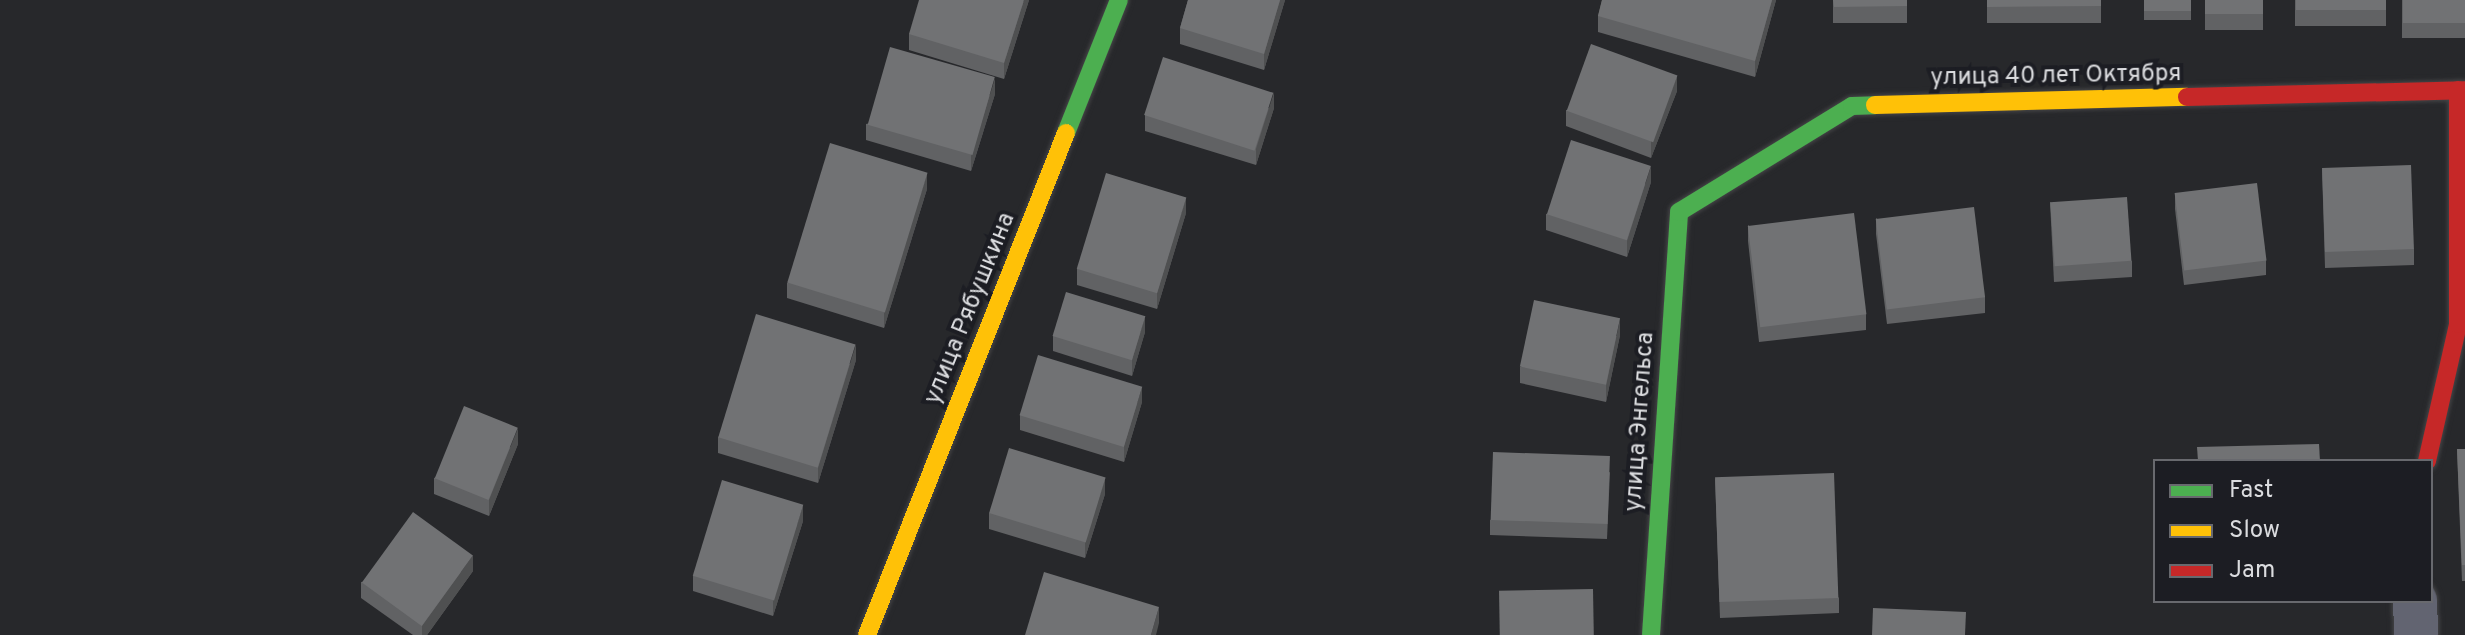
<!DOCTYPE html>
<html>
<head>
<meta charset="utf-8">
<style>
	body { margin:0 }
	#map { position:relative; width:2465px; height:635px; overflow:hidden; background:#27282b; font-family:Overpass,sans-serif }
	div>[style] { position:absolute }
	[style*='--x'] { left:calc(var(--x)*1px); top:calc(var(--y)*1px); width:calc(var(--w)*1px); rotate:calc(var(--a)*1deg) }
	.roads { filter:drop-shadow(0 0 2px #454547) drop-shadow(0 0 2px #454547) }
	.street>* { height:44px; margin:-22px; padding:0 22px; transform-origin:22px; border-radius:22px; background:#626471 }
	.fast>* { height:18px; margin:-9px; padding:0 9px; transform-origin:9px; border-radius:9px; background:#4caf50 }
	.slow>* { height:18px; margin:-9px; padding:0 9px; transform-origin:9px; border-radius:9px; background:#ffc107 }
	.jam>* { height:18px; margin:-9px; padding:0 9px; transform-origin:9px; border-radius:9px; background:#c62828 }
	.wall>* { inset:0; background:#616264; transform-origin:0 0 }
	.shaded-wall>* { inset:0; background:#4f5051 }
	.building>* { inset:0; background:#717274; transform-origin:0 0 }
	span { translate:-50% -50%; white-space:nowrap; text-align:center; line-height:1.15; -webkit-text-stroke:8px #1c1d23; paint-order:stroke }
	.street-label { font-size:24px; color:#dbdcdf }
	.legend { position:absolute; left:2153px; top:459px; width:280px; height:144px; box-sizing:border-box; background:#1c1d23; border:2px solid #68696e; margin:0; padding:10px 14px; list-style:none; font-size:24px; color:#dbdcdf }
	.legend li { display:flex; align-items:center; gap:16px; height:40px }
	.legend b { width:40px; border:2px solid #68696e }
</style>
</head>
<body>
<div id="map">
	<div class="roads">
		<div class="street">
			<div style="--x:2415;--y:601;--w:34;--a:88"></div>
		</div>
		<div class="fast">
			<div style="--x:1066;--y:133;--w:143;--a:-68.3"></div>
			<div style="--x:1651;--y:635;--w:424;--a:-86.2"></div>
			<div style="--x:1679;--y:212;--w:203;--a:-31.5"></div>
			<div style="--x:1852;--y:106;--w:23;--a:-2"></div>
		</div>
		<div class="slow">
			<div style="--x:1875;--y:105;--w:312;--a:-1.5"></div>
			<div style="--x:867;--y:635;--w:540;--a:-68.38"></div>
		</div>
		<div class="jam">
			<div style="--x:2187;--y:97;--w:278;--a:-1.4"></div>
			<div style="--x:2427;--y:461;--w:140;--a:-77.2"></div>
			<div style="--x:2458;--y:324;--w:234;--a:-90"></div>
		</div>
	</div>
	<div class="wall">
		<div style="clip-path:polygon(1029px 0,1004px 79px,909px 50px,909px 34px)"></div>
		<div style="clip-path:polygon(1188px 0,1285px 0,1264px 70px,1180px 44px,1180px 28px)"></div>
		<div style="clip-path:polygon(1602px 0,1776px 0,1755px 77px,1598px 32px,1598px 16px)"></div>
		<div style="left:1833px;top:0;width:74px;height:23px"></div>
		<div style="left:1987px;top:0;width:114px;height:23px"></div>
		<div style="left:2144px;top:0;width:47px;height:20px"></div>
		<div style="left:2205px;top:0;width:58px;height:30px"></div>
		<div style="left:2295px;top:0;width:91px;height:26px"></div>
		<div style="left:2402px;top:0;width:63px;height:38px"></div>
		<div style="clip-path:polygon(1677px 91px,1651px 158px,1566px 126px,1566px 110px)"></div>
		<div style="clip-path:polygon(995px 94px,971px 171px,866px 140px,866px 124px)"></div>
		<div style="clip-path:polygon(1274px 108px,1256px 165px,1145px 131px,1145px 115px)"></div>
		<div style="clip-path:polygon(2322px 168px,2414px 249px,2414px 265px,2325px 268px)"></div>
		<div style="clip-path:polygon(1651px 182px,1627px 257px,1546px 230px,1546px 214px)"></div>
		<div style="clip-path:polygon(927px 189px,884px 328px,787px 298px,787px 283px)"></div>
		<div style="clip-path:polygon(2175px 193px,2266px 260px,2266px 275px,2184px 285px,2175px 209px)"></div>
		<div style="clip-path:polygon(2050px 202px,2132px 261px,2132px 277px,2054px 282px)"></div>
		<div style="clip-path:polygon(1186px 213px,1157px 309px,1077px 285px,1077px 269px)"></div>
		<div style="clip-path:polygon(1876px 218px,1985px 297px,1985px 313px,1887px 324px,1876px 234px)"></div>
		<div style="clip-path:polygon(1748px 225px,1866px 314px,1866px 330px,1759px 342px,1748px 241px)"></div>
		<div style="clip-path:polygon(1145px 332px,1132px 376px,1053px 351px,1053px 336px)"></div>
		<div style="clip-path:polygon(1620px 335px,1606px 402px,1520px 383px,1520px 367px)"></div>
		<div style="clip-path:polygon(856px 360px,818px 483px,718px 453px,718px 437px)"></div>
		<div style="clip-path:polygon(1142px 402px,1124px 462px,1020px 430px,1020px 415px)"></div>
		<div style="clip-path:polygon(518px 444px,489px 516px,434px 494px,434px 478px)"></div>
		<div style="clip-path:polygon(2457px 449px,2465px 449px,2465px 581px,2462px 581px)"></div>
		<div style="clip-path:polygon(1610px 472px,1607px 539px,1490px 535px,1490px 520px)"></div>
		<div style="clip-path:polygon(1715px 478px,1839px 598px,1839px 613px,1720px 618px)"></div>
		<div style="clip-path:polygon(1105px 494px,1085px 558px,989px 529px,989px 513px)"></div>
		<div style="clip-path:polygon(803px 521px,773px 616px,693px 591px,693px 576px)"></div>
		<div style="clip-path:polygon(473px 571px,427px 635px,413px 635px,361px 598px,361px 582px)"></div>
	</div>
	<div class="shaded-wall">
		<div style="clip-path:polygon(1024px 0,1029px 0,1004px 79px,1004px 63px)"></div>
		<div style="clip-path:polygon(1280px 0,1285px 0,1264px 70px,1264px 54px)"></div>
		<div style="clip-path:polygon(1772px 0,1776px 0,1755px 77px,1755px 61px)"></div>
		<div style="clip-path:polygon(1677px 76px,1677px 91px,1651px 158px,1651px 142px)"></div>
		<div style="clip-path:polygon(995px 78px,995px 94px,971px 171px,971px 156px)"></div>
		<div style="clip-path:polygon(1274px 92px,1274px 108px,1256px 165px,1256px 149px)"></div>
		<div style="clip-path:polygon(1651px 166px,1651px 182px,1627px 257px,1627px 241px)"></div>
		<div style="clip-path:polygon(927px 173px,927px 189px,884px 328px,884px 313px)"></div>
		<div style="clip-path:polygon(1186px 197px,1186px 213px,1157px 309px,1157px 293px)"></div>
		<div style="clip-path:polygon(1145px 316px,1145px 332px,1132px 376px,1132px 360px)"></div>
		<div style="clip-path:polygon(1620px 319px,1620px 335px,1606px 402px,1606px 386px)"></div>
		<div style="clip-path:polygon(856px 344px,856px 360px,818px 483px,818px 468px)"></div>
		<div style="clip-path:polygon(1142px 387px,1142px 402px,1124px 462px,1124px 446px)"></div>
		<div style="clip-path:polygon(518px 428px,518px 444px,489px 516px,489px 500px)"></div>
		<div style="clip-path:polygon(1105px 478px,1105px 494px,1085px 558px,1085px 542px)"></div>
		<div style="clip-path:polygon(803px 505px,803px 521px,773px 616px,773px 601px)"></div>
		<div style="clip-path:polygon(473px 555px,473px 571px,427px 635px,422px 635px,422px 626px)"></div>
		<div style="clip-path:polygon(1159px 607px,1159px 623px,1156px 635px,1151px 635px)"></div>
	</div>
	<div class="building">
		<div style="clip-path:polygon(919px 0,1024px 0,1004px 63px,909px 34px)"></div>
		<div style="clip-path:polygon(1188px 0,1280px 0,1264px 54px,1180px 28px)"></div>
		<div style="clip-path:polygon(1602px 0,1772px 0,1755px 61px,1598px 16px)"></div>
		<div style="clip-path:polygon(1833px 0,1907px 0,1907px 6px,1834px 7px)"></div>
		<div style="clip-path:polygon(1987px 0,2101px 0,2101px 6px,1987px 7px)"></div>
		<div style="left:2144px;top:0;width:47px;height:11px"></div>
		<div style="left:2205px;top:0;width:58px;height:14px"></div>
		<div style="left:2296px;top:0;width:90px;height:10px"></div>
		<div style="left:2403px;top:0;width:62px;height:23px"></div>
		<div style="left:1591px;top:44px;width:92px;height:71px;rotate:20deg"></div>
		<div style="left:890px;top:47px;width:109px;height:81px;rotate:16deg"></div>
		<div style="left:1163px;top:57px;width:116px;height:61px;rotate:18deg"></div>
		<div style="left:1571px;top:140px;width:84px;height:78px;rotate:18deg"></div>
		<div style="left:830px;top:143px;width:102px;height:146px;rotate:17deg"></div>
		<div style="left:2411px;top:165px;width:84px;height:89px;rotate:88deg"></div>
		<div style="left:1106px;top:173px;width:84px;height:100px;rotate:17deg"></div>
		<div style="left:2257px;top:183px;width:78px;height:83px;rotate:83deg"></div>
		<div style="left:2127px;top:197px;width:64px;height:77px;rotate:86deg"></div>
		<div style="left:1974px;top:207px;width:91px;height:99px;rotate:83deg"></div>
		<div style="left:1854px;top:213px;width:102px;height:107px;rotate:83deg"></div>
		<div style="left:1066px;top:292px;width:83px;height:46px;rotate:17deg"></div>
		<div style="left:1534px;top:300px;width:88px;height:68px;rotate:12deg"></div>
		<div style="left:756px;top:314px;width:104px;height:129px;rotate:17deg"></div>
		<div style="left:1038px;top:355px;width:109px;height:63px;rotate:17deg"></div>
		<div style="left:464px;top:406px;width:58px;height:78px;rotate:22deg"></div>
		<div style="clip-path:polygon(2319px 444px,2320px 461px,2198px 461px,2197px 447px)"></div>
		<div style="left:1009px;top:448px;width:101px;height:68px;rotate:17deg"></div>
		<div style="clip-path:polygon(2457px 449px,2465px 449px,2465px 565px,2462px 565px)"></div>
		<div style="left:1493px;top:452px;width:117px;height:68px;rotate:2deg"></div>
		<div style="left:1834px;top:473px;width:125px;height:119px;rotate:88deg"></div>
		<div style="left:722px;top:480px;width:85px;height:100px;rotate:17deg"></div>
		<div style="left:413px;top:512px;width:74px;height:87px;rotate:36deg"></div>
		<div style="clip-path:polygon(1044px 572px,1159px 607px,1151px 635px,1025px 635px)"></div>
		<div style="left:1593px;top:589px;width:46px;height:94px;rotate:89deg"></div>
		<div style="clip-path:polygon(1873px 608px,1966px 612px,1965px 635px,1872px 635px)"></div>
	</div>
	<div class="street-label">
		<span style="left:2056px;top:77px;rotate:-1deg">улица 40 лет Октября</span>
		<span style="left:971px;top:309px;rotate:-68deg">улица Рябушкина</span>
		<span style="left:1641px;top:422px;rotate:-86deg">улица Энгельса</span>
	</div>
	<ul class="legend">
	<li><b style="height:10px;background:#4caf50"></b>Fast</li>
	<li><b style="height:10px;background:#ffc107"></b>Slow</li>
	<li><b style="height:10px;background:#c62828"></b>Jam</li>
	</ul>
</div>
</body>
</html>
